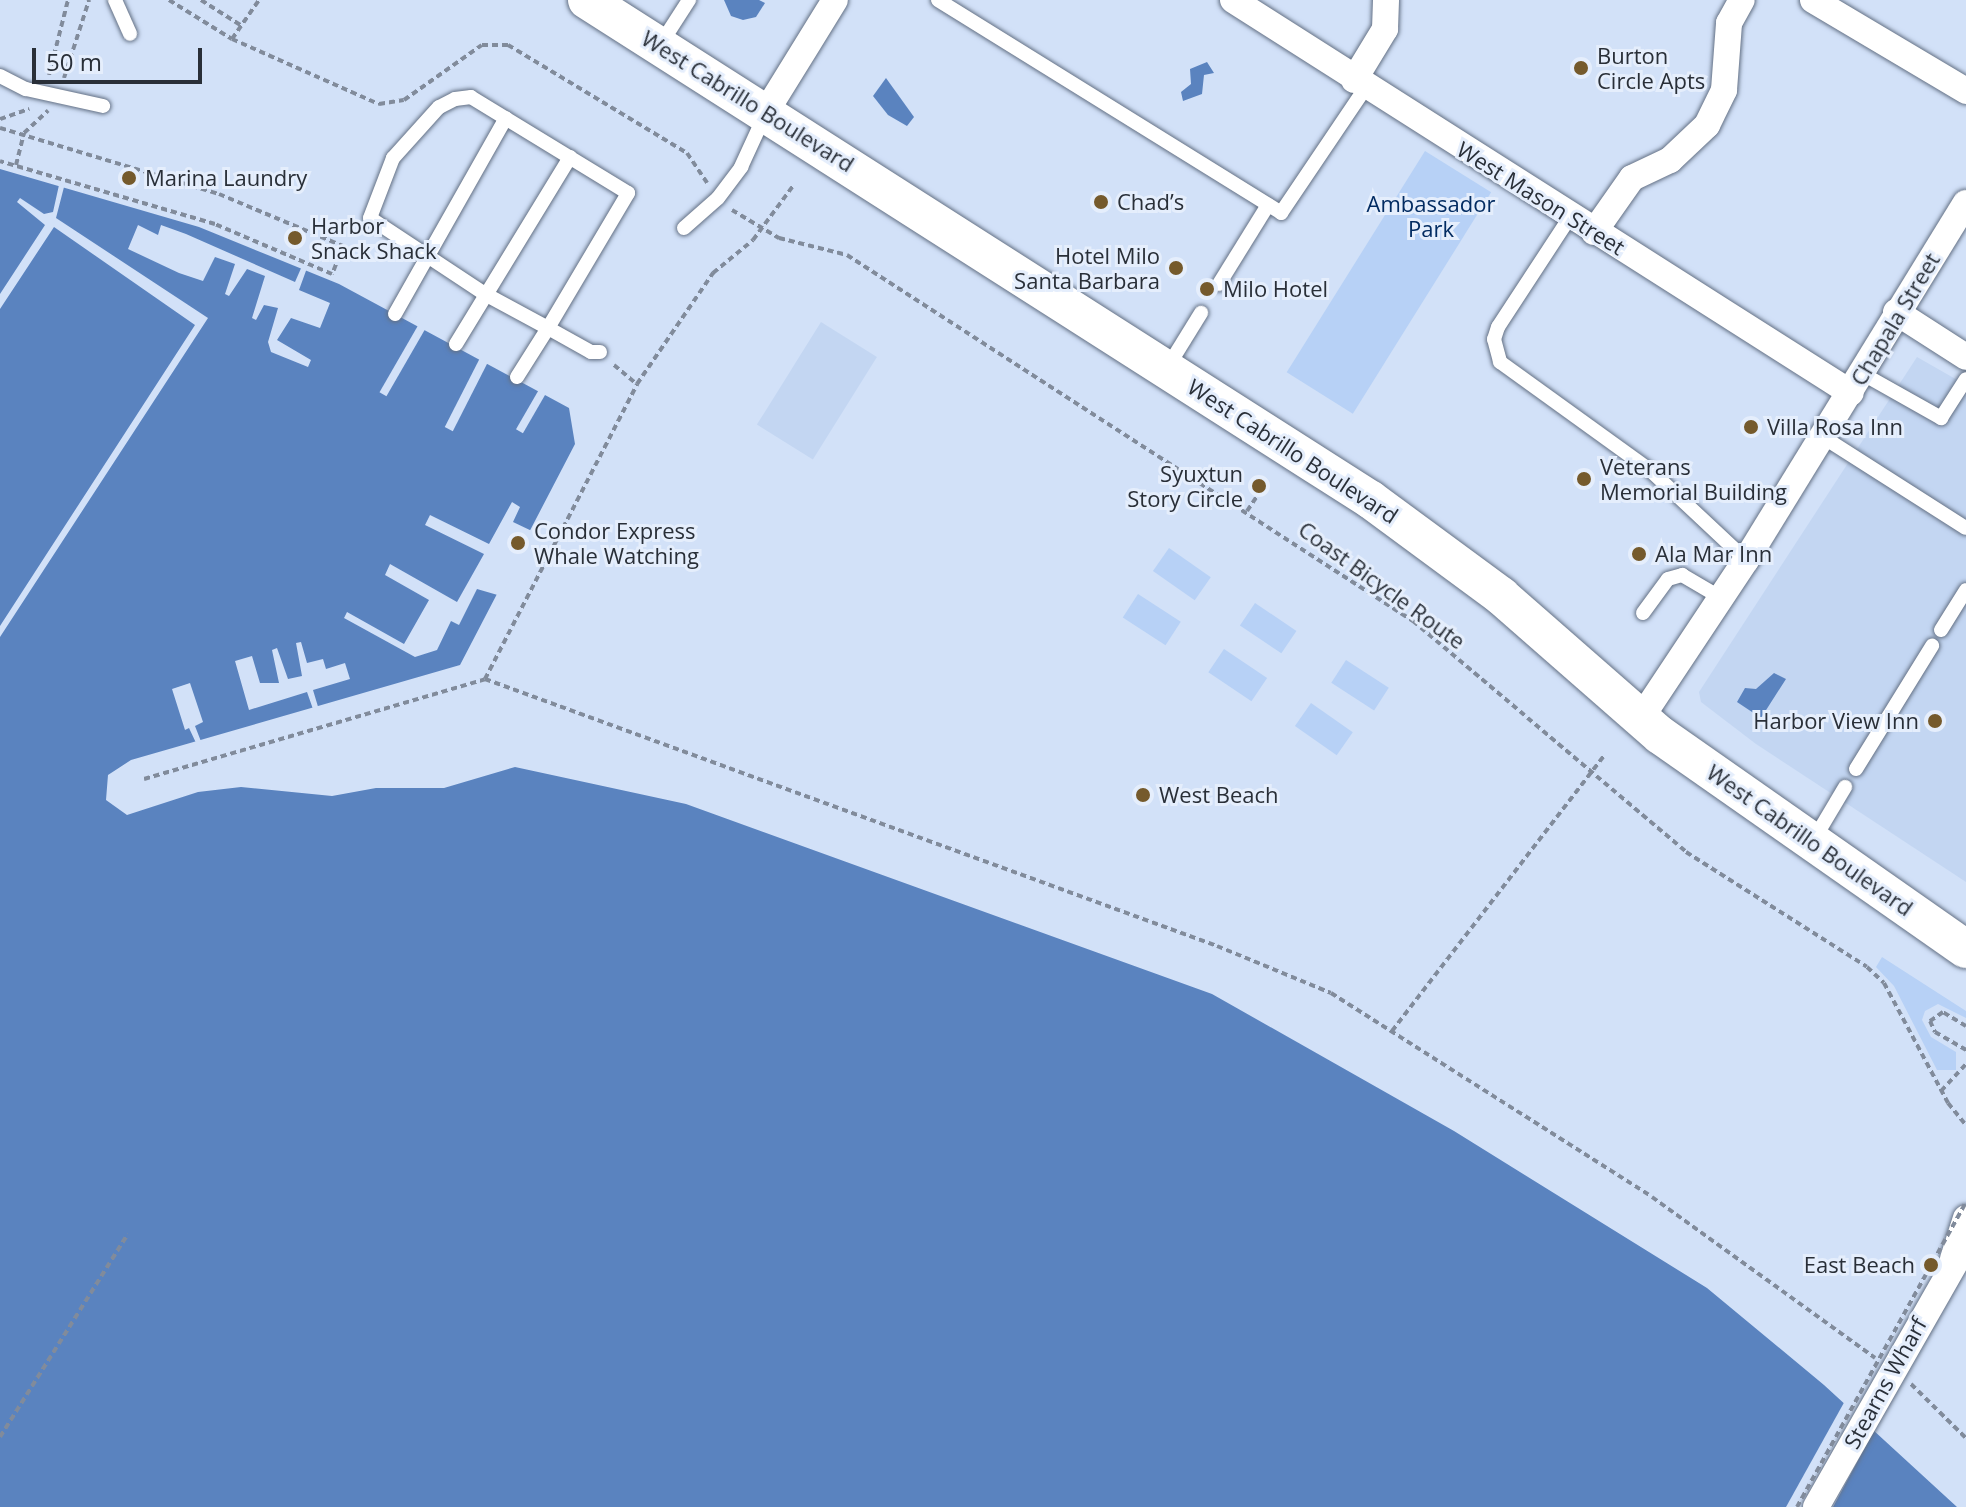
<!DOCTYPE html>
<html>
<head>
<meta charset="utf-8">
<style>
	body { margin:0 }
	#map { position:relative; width:1966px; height:1507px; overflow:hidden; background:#d2e1f8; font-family:"Open Sans",sans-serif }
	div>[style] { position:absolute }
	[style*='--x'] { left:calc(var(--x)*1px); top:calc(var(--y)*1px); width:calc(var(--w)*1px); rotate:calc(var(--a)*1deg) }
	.built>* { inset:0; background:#c3d6f2; transform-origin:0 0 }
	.green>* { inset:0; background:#b7d1f6; transform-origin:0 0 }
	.water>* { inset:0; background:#5a83bf }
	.pier>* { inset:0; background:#d2e1f8; transform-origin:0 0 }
	.path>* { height:4px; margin-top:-2px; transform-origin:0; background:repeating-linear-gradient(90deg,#818b9b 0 6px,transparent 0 10px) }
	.roads { filter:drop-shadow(0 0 2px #637084) drop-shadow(0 0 2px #637084) }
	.service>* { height:14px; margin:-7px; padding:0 7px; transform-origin:7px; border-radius:7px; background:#fff }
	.minor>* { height:26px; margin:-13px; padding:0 13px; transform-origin:13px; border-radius:13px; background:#fff }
	.secondary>* { height:38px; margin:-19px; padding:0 19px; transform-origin:19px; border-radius:19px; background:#fff }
	.path-bridge>* { height:4px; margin-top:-2px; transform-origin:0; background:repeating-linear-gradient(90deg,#818b9b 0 6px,transparent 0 10px) }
	.dots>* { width:22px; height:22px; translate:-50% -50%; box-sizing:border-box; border:4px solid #e5eefc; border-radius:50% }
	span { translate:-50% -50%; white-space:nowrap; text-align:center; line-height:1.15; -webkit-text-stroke:6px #e5eefc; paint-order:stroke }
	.poi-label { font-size:22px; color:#292f38 }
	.left { translate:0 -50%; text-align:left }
	.right { translate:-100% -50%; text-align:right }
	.street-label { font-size:22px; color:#292f38 }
	.park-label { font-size:22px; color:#032c62 }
	.scale { position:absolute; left:32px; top:48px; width:170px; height:36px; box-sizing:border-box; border:4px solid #292f38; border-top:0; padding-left:10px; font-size:24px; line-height:28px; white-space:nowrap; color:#292f38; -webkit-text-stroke:6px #e5eefc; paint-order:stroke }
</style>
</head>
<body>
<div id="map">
	<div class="built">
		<div style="left:821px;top:322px;width:66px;height:121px;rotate:32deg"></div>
		<div style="clip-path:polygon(1917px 357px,1966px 385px,1966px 882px,1756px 744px,1701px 702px,1699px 692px)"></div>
	</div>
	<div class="green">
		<div style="left:1425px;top:151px;width:78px;height:261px;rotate:32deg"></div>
		<div style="left:1169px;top:548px;width:51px;height:28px;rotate:35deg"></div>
		<div style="left:1138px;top:594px;width:51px;height:28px;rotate:33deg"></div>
		<div style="left:1255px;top:603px;width:50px;height:27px;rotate:34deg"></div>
		<div style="left:1224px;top:649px;width:52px;height:28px;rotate:34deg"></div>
		<div style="left:1346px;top:660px;width:51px;height:27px;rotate:33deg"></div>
		<div style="left:1311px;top:703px;width:51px;height:28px;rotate:35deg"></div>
		<div style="clip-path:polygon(1882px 957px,1966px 1011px,1966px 1018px,1938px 1004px,1925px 1011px,1922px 1020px,1931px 1037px,1956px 1052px,1956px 1070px,1937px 1070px,1894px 986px,1876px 967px)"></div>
	</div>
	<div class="water">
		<div style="clip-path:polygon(724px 0,759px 0,765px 3px,756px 17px,743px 20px,731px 16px)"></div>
		<div style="clip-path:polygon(1207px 62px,1214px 73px,1204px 75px,1202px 94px,1183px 101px,1181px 92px,1191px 84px,1190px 69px)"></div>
		<div style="clip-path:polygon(886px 78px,914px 117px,907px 126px,888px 115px,873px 96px)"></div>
		<div style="clip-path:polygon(0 169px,199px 227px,339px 284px,569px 408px,575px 444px,460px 665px,131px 760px,108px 775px,106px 800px,127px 815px,198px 792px,241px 787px,332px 796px,376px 788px,444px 788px,515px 767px,686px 804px,1212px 994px,1454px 1131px,1707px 1288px,1824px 1385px,1957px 1507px,0 1507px)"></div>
		<div style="clip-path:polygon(1774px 673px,1786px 679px,1761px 718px,1737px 702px,1745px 688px,1756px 689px)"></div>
	</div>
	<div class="pier">
		<div style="clip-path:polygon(59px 185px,64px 187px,56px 218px,208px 318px,0 637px,0 626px,195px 325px,54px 227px,0 309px,0 294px,45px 225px,17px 202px,20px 198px,44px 214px,53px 212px)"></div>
		<div style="clip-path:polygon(138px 225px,158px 235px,161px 225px,186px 234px,295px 282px,302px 266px,307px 268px,299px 290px,330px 303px,320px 328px,291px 318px,277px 340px,311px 360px,308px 367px,271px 352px,268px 342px,278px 308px,264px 305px,256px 320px,252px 318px,265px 276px,247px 269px,229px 296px,225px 294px,235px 264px,215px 257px,203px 281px,179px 273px,128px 249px)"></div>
		<div style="left:420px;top:322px;width:8px;height:81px;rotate:30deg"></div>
		<div style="left:482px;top:354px;width:9px;height:82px;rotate:27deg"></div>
		<div style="left:541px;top:386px;width:8px;height:50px;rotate:30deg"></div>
		<div style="clip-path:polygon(512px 502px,520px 507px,513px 522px,534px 532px,501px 596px,477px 589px,459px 625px,451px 621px,437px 650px,415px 657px,344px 618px,347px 612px,404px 644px,429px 600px,385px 575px,390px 564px,457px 602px,484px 554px,425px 525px,430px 515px,489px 544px)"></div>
		<div style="clip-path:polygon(301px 642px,307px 663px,323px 659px,326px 669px,345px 663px,350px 679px,313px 690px,319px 710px,314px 712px,307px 692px,249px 710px,235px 661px,252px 656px,260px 683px,279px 683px,272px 650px,277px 648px,288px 679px,302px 676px,296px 643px)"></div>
		<div style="clip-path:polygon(190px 683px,203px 722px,195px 726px,202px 744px,197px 745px,189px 728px,185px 730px,172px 689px)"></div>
		<div style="clip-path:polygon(1846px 1399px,1876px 1427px,1833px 1507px,1786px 1507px)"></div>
	</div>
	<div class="path">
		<div style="--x:169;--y:0;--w:74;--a:31.8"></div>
		<div style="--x:232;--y:39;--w:161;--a:23.9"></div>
		<div style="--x:379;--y:104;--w:25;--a:-9"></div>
		<div style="--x:404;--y:100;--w:95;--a:-35.2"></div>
		<div style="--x:482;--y:45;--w:26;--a:0"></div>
		<div style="--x:508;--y:45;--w:209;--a:31.1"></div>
		<div style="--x:687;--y:153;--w:36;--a:56"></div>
		<div style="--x:201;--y:0;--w:49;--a:32.4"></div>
		<div style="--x:232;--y:39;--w:47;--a:-55.3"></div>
		<div style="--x:49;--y:75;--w:77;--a:-75.8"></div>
		<div style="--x:64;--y:78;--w:82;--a:-72.2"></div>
		<div style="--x:0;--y:119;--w:31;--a:-19"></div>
		<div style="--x:0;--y:128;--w:229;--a:16.8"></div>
		<div style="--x:219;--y:194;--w:134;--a:22.8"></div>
		<div style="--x:343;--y:246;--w:30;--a:111"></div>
		<div style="--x:332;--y:274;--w:127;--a:-156.9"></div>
		<div style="--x:215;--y:224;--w:224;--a:-163.7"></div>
		<div style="--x:16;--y:165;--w:33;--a:-76"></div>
		<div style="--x:24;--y:133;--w:33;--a:-43"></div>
		<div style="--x:732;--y:210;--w:55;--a:30.8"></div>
		<div style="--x:779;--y:238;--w:70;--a:14"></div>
		<div style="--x:847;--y:255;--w:674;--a:32.89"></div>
		<div style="--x:1413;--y:621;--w:358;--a:40.2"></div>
		<div style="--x:1686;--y:852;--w:214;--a:32.4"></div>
		<div style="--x:1867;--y:967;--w:23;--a:43"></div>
		<div style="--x:1884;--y:983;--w:136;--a:61.9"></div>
		<div style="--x:1948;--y:1103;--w:28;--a:51"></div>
		<div style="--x:614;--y:365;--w:30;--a:40"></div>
		<div style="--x:1247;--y:511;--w:29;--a:-56"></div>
		<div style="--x:485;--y:679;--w:779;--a:20.04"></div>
		<div style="--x:1217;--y:946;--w:123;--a:22.4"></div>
		<div style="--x:1331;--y:993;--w:380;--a:32.4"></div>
		<div style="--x:1652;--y:1197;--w:275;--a:35.8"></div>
		<div style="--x:144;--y:779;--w:355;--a:-16.3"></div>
		<div style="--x:485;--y:679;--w:332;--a:-62.7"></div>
		<div style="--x:637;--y:384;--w:135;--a:-55.6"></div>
		<div style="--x:713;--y:273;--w:52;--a:-39.5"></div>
		<div style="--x:753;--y:240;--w:67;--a:-53.5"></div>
		<div style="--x:1966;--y:1026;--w:27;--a:-149"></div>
		<div style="--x:1943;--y:1012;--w:16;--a:145"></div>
		<div style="--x:1930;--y:1021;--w:12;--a:66"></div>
		<div style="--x:1935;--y:1032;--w:36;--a:30"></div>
		<div style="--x:1392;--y:1031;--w:349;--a:-52.4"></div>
		<div style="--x:1941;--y:1091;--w:37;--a:-47"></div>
		<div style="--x:1911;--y:1384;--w:77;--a:44.5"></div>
		<div style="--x:0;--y:1437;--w:240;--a:-57.8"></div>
	</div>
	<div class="roads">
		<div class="service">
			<div style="--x:115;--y:0;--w:37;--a:66"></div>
			<div style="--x:938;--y:0;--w:404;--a:31.8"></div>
			<div style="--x:1281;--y:213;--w:152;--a:-56"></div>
			<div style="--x:660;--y:45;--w:54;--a:-57.2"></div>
			<div style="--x:0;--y:76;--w:29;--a:27"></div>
			<div style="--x:26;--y:89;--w:79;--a:12.4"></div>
			<div style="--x:1570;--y:217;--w:131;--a:123.2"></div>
			<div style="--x:1498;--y:327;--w:13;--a:108"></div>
			<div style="--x:1494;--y:339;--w:24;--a:75"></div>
			<div style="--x:1500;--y:362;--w:186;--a:35.8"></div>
			<div style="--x:1651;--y:471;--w:130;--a:43.1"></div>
			<div style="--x:684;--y:228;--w:45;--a:-41.4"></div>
			<div style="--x:718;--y:198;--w:39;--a:-53"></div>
			<div style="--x:741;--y:167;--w:55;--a:-65.3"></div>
			<div style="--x:1219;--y:284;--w:93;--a:-58.2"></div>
			<div style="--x:395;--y:314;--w:225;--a:-60.5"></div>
			<div style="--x:456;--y:344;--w:219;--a:-58.6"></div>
			<div style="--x:1167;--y:368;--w:65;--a:-58.3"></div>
			<div style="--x:1863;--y:374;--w:90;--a:29.4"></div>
			<div style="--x:1941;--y:418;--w:46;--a:-57.3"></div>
			<div style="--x:517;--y:377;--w:58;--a:-57.7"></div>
			<div style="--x:548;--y:328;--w:157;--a:-59.3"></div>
			<div style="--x:628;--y:193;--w:184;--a:-148.6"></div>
			<div style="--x:471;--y:97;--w:16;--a:173"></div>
			<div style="--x:455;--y:99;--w:18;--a:153"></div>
			<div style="--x:439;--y:107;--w:69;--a:132"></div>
			<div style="--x:393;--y:158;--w:64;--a:111"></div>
			<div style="--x:370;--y:218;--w:138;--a:33.5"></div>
			<div style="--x:485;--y:294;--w:72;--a:28.4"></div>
			<div style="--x:548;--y:328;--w:49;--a:29.2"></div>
			<div style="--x:591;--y:352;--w:9;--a:0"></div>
			<div style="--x:1823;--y:437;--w:169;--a:32.5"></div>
			<div style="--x:1643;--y:613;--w:42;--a:-53.7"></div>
			<div style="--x:1668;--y:579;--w:15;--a:-16"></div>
			<div style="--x:1682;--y:575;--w:45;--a:30.5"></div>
			<div style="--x:1941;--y:630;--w:47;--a:-58"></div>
			<div style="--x:1856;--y:769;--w:145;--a:-58.3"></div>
			<div style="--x:1813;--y:841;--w:63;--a:-59.3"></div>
		</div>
		<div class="minor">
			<div style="--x:1233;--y:0;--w:732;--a:32.45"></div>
			<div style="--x:1813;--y:0;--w:178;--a:30.7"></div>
			<div style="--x:1354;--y:80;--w:60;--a:-58.7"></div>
			<div style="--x:1385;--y:29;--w:29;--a:-88"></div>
			<div style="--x:767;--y:110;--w:129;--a:-58.3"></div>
			<div style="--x:1594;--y:232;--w:66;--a:-54.9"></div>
			<div style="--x:1632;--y:178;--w:42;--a:-25.3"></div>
			<div style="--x:1670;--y:160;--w:51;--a:-43.4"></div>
			<div style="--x:1707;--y:125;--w:39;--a:-64"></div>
			<div style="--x:1724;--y:90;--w:67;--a:-85.7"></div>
			<div style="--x:1729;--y:23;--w:26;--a:-61"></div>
			<div style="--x:1896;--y:312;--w:83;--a:32.7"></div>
			<div style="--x:1641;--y:718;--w:190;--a:-56.4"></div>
			<div style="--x:1746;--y:560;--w:419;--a:-58.4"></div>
			<div style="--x:1953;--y:1259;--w:43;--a:-72.4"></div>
			<div style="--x:1816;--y:1507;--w:303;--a:-60.3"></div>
		</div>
		<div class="secondary">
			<div style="--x:587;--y:0;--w:930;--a:32.53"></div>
			<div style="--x:1371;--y:500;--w:162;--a:36.4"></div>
			<div style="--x:1501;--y:596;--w:211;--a:41.2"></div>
			<div style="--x:1660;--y:735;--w:373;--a:35"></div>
		</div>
	</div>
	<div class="path-bridge">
		<div style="--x:1797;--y:1507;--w:349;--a:-61"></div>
	</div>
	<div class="dots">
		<div style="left:1581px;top:68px;background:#755a2c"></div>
		<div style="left:129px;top:178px;background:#755a2c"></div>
		<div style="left:1101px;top:202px;background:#755a2c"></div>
		<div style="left:295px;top:238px;background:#755a2c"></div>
		<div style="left:1176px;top:268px;background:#755a2c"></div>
		<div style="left:1207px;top:289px;background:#755a2c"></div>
		<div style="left:1751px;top:427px;background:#755a2c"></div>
		<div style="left:1584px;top:479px;background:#755a2c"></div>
		<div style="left:1259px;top:486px;background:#755a2c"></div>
		<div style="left:518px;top:543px;background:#755a2c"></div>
		<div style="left:1639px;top:554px;background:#755a2c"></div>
		<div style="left:1935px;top:721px;background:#755a2c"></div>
		<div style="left:1143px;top:795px;background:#755a2c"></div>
		<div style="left:1931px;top:1265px;background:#755a2c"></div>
	</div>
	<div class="poi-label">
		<span class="left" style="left:1597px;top:68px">Burton<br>Circle Apts</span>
		<span class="left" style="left:145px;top:178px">Marina Laundry</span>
		<span class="left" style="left:1117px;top:202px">Chad’s</span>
		<span class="left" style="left:311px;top:238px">Harbor<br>Snack Shack</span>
		<span class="right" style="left:1160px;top:268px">Hotel Milo<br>Santa Barbara</span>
		<span class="left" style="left:1223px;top:289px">Milo Hotel</span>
		<span class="left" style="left:1767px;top:427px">Villa Rosa Inn</span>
		<span class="left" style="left:1600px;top:479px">Veterans<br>Memorial Building</span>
		<span class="right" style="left:1243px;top:486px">Syuxtun<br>Story Circle</span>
		<span class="left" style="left:534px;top:543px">Condor Express<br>Whale Watching</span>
		<span class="left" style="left:1655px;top:554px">Ala Mar Inn</span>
		<span class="right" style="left:1919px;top:721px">Harbor View Inn</span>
		<span class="left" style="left:1159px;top:795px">West Beach</span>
		<span class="right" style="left:1915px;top:1265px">East Beach</span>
	</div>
	<div class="street-label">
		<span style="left:748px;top:101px;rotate:32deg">West Cabrillo Boulevard</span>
		<span style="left:1541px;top:198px;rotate:32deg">West Mason Street</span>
		<span style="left:1895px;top:319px;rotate:-59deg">Chapala Street</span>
		<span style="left:1293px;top:451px;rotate:33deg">West Cabrillo Boulevard</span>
		<span style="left:1382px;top:585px;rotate:36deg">Coast Bicycle Route</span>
		<span style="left:1810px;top:840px;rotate:35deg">West Cabrillo Boulevard</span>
		<span style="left:1885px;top:1383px;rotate:-61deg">Stearns Wharf</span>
	</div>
	<div class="park-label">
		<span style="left:1431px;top:216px">Ambassador<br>Park</span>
	</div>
	<div class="scale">50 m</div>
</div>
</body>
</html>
